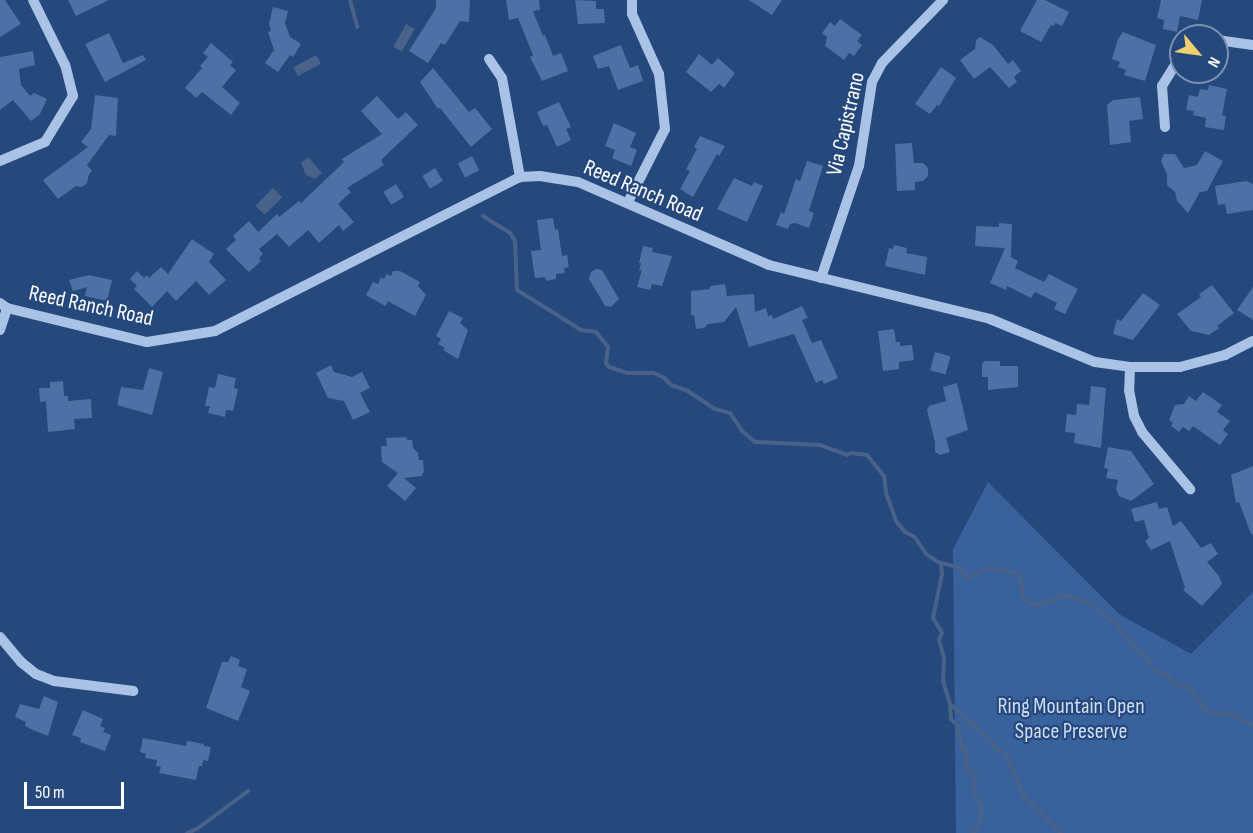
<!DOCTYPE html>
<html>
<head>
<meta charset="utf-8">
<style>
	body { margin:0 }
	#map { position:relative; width:1253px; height:833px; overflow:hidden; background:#25487d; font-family:"Sofia Sans Condensed",sans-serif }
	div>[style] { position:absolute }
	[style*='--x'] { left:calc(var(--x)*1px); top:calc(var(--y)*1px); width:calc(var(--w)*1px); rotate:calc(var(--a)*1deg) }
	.green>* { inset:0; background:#39619b }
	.water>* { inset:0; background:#486289; transform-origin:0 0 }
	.stream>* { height:4px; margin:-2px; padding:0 2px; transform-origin:2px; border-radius:2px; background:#486289 }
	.building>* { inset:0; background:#4d71a6; transform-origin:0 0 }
	.minor>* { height:10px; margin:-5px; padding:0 5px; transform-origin:5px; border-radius:5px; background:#aac2e5 }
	span { translate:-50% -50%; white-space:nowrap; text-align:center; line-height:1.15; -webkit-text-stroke:4.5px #25487d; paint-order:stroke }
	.street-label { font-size:22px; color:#fff }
	.park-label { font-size:22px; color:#cdddf4 }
	.north { position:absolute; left:1169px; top:24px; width:60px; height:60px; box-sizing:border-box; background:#25487d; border:2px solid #7c91b1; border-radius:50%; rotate:119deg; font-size:16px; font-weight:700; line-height:24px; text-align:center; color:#fff }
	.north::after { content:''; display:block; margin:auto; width:21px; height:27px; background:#efcf6f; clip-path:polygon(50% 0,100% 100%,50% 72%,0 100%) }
	.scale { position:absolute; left:24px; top:782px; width:100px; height:27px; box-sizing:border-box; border:3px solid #fff; border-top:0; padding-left:8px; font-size:18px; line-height:21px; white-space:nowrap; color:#fff; -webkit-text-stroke:4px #25487d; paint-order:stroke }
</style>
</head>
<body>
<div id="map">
	<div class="green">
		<div style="clip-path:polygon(988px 482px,1119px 614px,1191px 654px,1253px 592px,1253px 833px,956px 833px,953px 549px)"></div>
	</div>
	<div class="water">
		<div style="left:406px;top:24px;width:10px;height:26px;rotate:29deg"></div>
		<div style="left:316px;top:55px;width:10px;height:26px;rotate:61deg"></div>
		<div style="clip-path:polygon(308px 157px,322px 173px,315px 179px,306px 175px,301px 163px)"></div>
		<div style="left:273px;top:188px;width:13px;height:25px;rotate:45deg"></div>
	</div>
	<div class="stream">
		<div style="--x:350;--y:0;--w:28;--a:75"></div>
		<div style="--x:483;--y:216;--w:32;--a:32"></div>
		<div style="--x:510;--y:233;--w:9;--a:58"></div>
		<div style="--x:515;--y:241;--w:49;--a:87.7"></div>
		<div style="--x:517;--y:290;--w:75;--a:32"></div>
		<div style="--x:581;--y:330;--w:15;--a:8"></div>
		<div style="--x:596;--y:332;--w:19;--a:51"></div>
		<div style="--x:608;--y:347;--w:16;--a:97"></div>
		<div style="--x:606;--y:363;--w:5;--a:53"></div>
		<div style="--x:609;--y:367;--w:20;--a:18"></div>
		<div style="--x:628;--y:373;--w:26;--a:0"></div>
		<div style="--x:654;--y:373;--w:10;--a:24"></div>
		<div style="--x:663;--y:377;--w:11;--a:45"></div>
		<div style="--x:671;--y:385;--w:18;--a:19"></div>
		<div style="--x:688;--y:391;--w:32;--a:34"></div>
		<div style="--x:715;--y:409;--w:16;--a:15"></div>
		<div style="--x:730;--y:413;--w:22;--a:56"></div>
		<div style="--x:742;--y:431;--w:17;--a:40"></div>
		<div style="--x:755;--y:442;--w:65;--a:2.6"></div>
		<div style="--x:820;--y:445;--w:29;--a:20"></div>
		<div style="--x:847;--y:455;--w:5;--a:-22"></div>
		<div style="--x:852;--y:453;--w:15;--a:8"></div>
		<div style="--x:867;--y:455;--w:27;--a:51"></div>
		<div style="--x:884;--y:476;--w:17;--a:83"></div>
		<div style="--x:886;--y:493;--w:30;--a:70"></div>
		<div style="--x:896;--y:521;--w:14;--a:51"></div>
		<div style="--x:905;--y:532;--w:11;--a:27"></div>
		<div style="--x:915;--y:537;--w:20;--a:57"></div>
		<div style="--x:926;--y:554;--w:14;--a:34"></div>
		<div style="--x:938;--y:562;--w:20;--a:15"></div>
		<div style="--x:957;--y:567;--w:16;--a:43"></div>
		<div style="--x:969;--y:578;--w:22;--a:-27"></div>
		<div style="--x:989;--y:568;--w:17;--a:7"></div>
		<div style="--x:1006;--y:570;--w:15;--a:23"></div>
		<div style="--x:1020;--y:576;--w:22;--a:82"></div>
		<div style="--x:1023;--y:598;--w:10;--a:37"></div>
		<div style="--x:1031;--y:604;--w:7;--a:8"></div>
		<div style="--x:1038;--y:605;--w:30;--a:-20"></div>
		<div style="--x:1066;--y:595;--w:27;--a:20"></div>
		<div style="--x:1091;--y:604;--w:32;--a:39"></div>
		<div style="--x:1116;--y:624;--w:31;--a:52"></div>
		<div style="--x:1135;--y:648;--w:14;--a:36"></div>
		<div style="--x:1146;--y:656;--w:16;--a:60"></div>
		<div style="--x:1154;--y:670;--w:14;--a:21"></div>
		<div style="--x:1167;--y:675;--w:9;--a:54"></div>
		<div style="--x:1172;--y:682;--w:19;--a:21"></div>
		<div style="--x:1190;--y:689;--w:21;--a:55"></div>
		<div style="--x:1202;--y:706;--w:12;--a:35"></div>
		<div style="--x:1212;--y:713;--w:17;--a:3"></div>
		<div style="--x:1229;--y:714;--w:26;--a:25"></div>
		<div style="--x:941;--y:563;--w:11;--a:85"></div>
		<div style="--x:942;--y:574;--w:45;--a:101.6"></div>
		<div style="--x:933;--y:618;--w:17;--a:59"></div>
		<div style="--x:942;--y:633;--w:8;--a:113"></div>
		<div style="--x:939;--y:640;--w:19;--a:74"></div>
		<div style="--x:944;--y:658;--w:23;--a:92"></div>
		<div style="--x:943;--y:681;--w:24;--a:73"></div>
		<div style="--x:950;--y:704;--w:57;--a:42.1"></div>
		<div style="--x:992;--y:742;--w:6;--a:72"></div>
		<div style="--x:994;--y:748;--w:13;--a:27"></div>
		<div style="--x:1006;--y:754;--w:47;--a:67.3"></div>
		<div style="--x:1024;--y:797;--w:52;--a:44.2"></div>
		<div style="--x:950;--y:704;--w:15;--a:86"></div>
		<div style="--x:951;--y:719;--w:10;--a:45"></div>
		<div style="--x:958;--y:726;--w:22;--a:80"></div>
		<div style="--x:962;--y:748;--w:6;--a:39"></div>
		<div style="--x:967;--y:752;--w:15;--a:94"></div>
		<div style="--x:966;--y:767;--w:16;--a:50"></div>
		<div style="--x:976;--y:779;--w:14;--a:102"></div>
		<div style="--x:973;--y:793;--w:14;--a:56"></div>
		<div style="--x:981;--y:805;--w:17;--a:90"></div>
		<div style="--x:981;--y:822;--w:14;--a:126"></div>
		<div style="--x:187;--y:833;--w:11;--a:-22"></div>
		<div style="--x:197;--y:829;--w:64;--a:-36.7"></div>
	</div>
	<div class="building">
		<div style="clip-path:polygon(0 0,5px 0,21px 24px,0 37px)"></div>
		<div style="clip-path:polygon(68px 0,109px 0,76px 16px)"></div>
		<div style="clip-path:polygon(436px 0,470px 0,469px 22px,460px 21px,445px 45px,441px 43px,428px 63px,409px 51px,436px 8px)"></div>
		<div style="clip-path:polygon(506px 0,539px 0,540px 10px,533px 11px,543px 36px,545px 35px,553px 56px,561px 53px,568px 71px,542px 81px,530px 57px,533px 55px,518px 18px,509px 20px)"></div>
		<div style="clip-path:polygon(575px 0,596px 1px,596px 9px,604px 9px,605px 23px,578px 24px)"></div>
		<div style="clip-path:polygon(749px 0,782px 0,772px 15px)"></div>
		<div style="clip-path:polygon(1037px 0,1045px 0,1069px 12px,1062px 26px,1055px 23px,1054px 26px,1051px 25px,1041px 42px,1020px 31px)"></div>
		<div style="clip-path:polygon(1161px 0,1202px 0,1198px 20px,1180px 16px,1177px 32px,1163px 29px,1164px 20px,1157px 18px)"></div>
		<div style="clip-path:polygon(273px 7px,288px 11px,285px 23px,290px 37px,301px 44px,293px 57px,290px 55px,278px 72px,265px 63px,274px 50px,268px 32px,271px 31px,269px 24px)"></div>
		<div style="clip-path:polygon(840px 19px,862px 35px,857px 41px,862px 45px,854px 56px,849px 53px,844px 60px,825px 46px,827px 37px,822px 33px,830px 22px,835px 26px)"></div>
		<div style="clip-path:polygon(1123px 32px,1156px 45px,1145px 81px,1124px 75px,1126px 70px,1118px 67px,1120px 62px,1112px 59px,1118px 39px)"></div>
		<div style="clip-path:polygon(109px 33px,123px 63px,143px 55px,146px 60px,105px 82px,85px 44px)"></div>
		<div style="clip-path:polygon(980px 37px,993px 45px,1008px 64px,1013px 60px,1021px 71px,1014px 77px,1017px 82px,1009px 88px,990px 67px,974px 79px,960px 60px,975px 49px,976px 40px)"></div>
		<div style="clip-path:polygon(211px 43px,233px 62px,230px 65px,236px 70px,222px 87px,240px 103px,231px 115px,202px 92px,196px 98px,185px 88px,202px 68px,200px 66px,208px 57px,203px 53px)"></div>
		<div style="clip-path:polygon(621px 45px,630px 68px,638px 65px,643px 81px,618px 90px,609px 66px,598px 69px,593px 56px)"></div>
		<div style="clip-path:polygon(33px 51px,35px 65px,19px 69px,21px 85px,30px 96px,34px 93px,47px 99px,40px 114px,31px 121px,13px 100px,0 110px,0 57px)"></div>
		<div style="clip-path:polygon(699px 54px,712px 65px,718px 58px,735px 73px,724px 88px,719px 84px,711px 92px,686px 72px)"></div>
		<div style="clip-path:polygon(941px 67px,956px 78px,939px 106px,937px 105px,930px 114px,915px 104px)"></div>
		<div style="clip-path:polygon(433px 68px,469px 112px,475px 108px,492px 129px,471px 147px,440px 108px,438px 109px,420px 82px)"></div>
		<div style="clip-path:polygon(1209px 85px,1227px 89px,1222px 115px,1226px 116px,1224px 130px,1205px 127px,1206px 118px,1193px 115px,1194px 111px,1186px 110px,1189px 95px,1198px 97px,1200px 89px,1208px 90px)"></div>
		<div style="clip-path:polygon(95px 95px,118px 98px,116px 136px,109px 135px,87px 165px,92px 171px,89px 174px,87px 183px,82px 187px,76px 186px,58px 199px,43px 180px,88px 147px,81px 142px,91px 129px)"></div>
		<div style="clip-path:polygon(377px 96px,398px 119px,406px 112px,418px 125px,381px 160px,384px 165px,347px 188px,351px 192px,338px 204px,354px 222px,343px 231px,339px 225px,319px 243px,308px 230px,289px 247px,277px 234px,259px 249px,263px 254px,259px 258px,261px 261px,249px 272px,226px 249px,236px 240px,233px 236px,249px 221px,258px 232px,277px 214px,279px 217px,299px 201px,301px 203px,344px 162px,342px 159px,382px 134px,361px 111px)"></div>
		<div style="clip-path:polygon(1140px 97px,1143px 119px,1129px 121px,1131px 142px,1110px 145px,1107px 105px,1113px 100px)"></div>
		<div style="clip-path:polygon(559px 102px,571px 127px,566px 129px,571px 140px,557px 147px,547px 125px,543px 126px,537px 112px)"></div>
		<div style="clip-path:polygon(614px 123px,636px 133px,630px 147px,637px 150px,631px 166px,612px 158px,615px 150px,605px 146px)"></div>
		<div style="clip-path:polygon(700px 136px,725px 146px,719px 156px,717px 154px,693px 197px,680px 189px,690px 171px,686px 169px,697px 149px,694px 147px)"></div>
		<div style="clip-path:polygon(912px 143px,914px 163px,923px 163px,928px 168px,928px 176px,923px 181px,915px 182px,915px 190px,897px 191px,895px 144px)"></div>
		<div style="clip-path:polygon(1205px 151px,1223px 161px,1207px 191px,1200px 192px,1188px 213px,1177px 201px,1175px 192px,1167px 185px,1167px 174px,1161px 161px,1164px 154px,1175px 154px,1184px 168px,1197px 165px)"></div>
		<div style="left:472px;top:156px;width:16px;height:16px;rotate:63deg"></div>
		<div style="clip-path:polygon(807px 161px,823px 166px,809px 211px,814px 213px,809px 228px,795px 223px,790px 224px,788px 229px,776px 225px,781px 212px,784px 214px,796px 179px,800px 181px)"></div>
		<div style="left:435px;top:168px;width:15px;height:15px;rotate:58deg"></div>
		<div style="clip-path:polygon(734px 178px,752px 186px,754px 182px,763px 186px,747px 222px,717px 209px)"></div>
		<div style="clip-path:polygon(1246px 181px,1253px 184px,1253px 210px,1227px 214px,1225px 204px,1218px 205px,1215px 186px)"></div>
		<div style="left:396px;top:184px;width:15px;height:15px;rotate:58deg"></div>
		<div style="clip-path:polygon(553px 218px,555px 230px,558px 229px,562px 256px,567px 255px,569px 267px,564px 268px,565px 273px,556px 274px,556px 279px,546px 281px,545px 277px,535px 278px,531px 251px,541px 250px,537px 220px)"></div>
		<div style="clip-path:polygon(999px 223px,1012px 224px,1011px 257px,1018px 261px,1015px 268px,1044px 282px,1049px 274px,1078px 289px,1065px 314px,1054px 309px,1057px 303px,1035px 292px,1031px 298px,1007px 286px,1006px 290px,990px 283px,1005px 248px,975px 246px,976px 226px,999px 227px)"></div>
		<div style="clip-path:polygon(192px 239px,214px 254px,209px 262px,226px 280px,209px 295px,196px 281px,176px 301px,167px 291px,152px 307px,134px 289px,137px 286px,130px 279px,137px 271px,144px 278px,147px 275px,149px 278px,161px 267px,168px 274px)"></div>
		<div style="clip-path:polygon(894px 245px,907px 248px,906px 253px,927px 257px,925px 275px,885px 266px,889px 248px,893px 249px)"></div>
		<div style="clip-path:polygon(643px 246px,653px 248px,652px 252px,672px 256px,662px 286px,652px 284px,650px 290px,637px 287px,642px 269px,639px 271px,641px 263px,639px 263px)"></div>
		<div style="clip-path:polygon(596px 269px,602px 270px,619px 299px,611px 307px,605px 306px,589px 279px,591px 272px)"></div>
		<div style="clip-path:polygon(393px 271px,400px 271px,420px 282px,418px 286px,426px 295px,415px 316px,388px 301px,385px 306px,366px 295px,373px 282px,378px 284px,381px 277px,384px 279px,387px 274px,391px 276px)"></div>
		<div style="clip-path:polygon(89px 275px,112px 280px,107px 301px,85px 296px,87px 287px,73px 291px,69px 280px)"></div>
		<div style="clip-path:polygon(725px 284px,727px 296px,754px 294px,755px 312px,766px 308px,768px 316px,772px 315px,773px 319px,802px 306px,808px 318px,802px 320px,812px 343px,821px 340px,838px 378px,824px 384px,822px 380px,816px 383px,794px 334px,749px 347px,736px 307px,724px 322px,708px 324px,704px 328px,696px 329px,694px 315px,691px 315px,691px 291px,710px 289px,710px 286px)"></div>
		<div style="clip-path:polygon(1212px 285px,1234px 313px,1217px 326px,1219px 328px,1209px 335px,1191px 331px,1177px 314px,1201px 297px,1199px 294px)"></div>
		<div style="clip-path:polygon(1253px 287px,1253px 320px,1237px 310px)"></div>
		<div style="clip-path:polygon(1143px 293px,1160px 305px,1133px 340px,1113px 334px,1117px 319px,1121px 321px)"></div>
		<div style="clip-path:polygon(449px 311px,463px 318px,460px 323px,468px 330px,458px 359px,443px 350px,445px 348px,438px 344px,441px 339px,436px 336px)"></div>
		<div style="clip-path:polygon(894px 329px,896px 342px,900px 342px,900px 346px,912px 345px,914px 360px,899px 362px,899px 369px,883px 371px,878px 331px)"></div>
		<div style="left:935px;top:352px;width:16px;height:19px;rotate:15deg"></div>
		<div style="clip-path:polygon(985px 361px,1000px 361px,1000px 366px,1018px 366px,1018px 387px,988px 390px,988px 377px,982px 377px,982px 364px)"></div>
		<div style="clip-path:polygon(331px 365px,334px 372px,352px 377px,362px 372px,370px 388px,360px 393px,370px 412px,353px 420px,344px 401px,328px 398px,316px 373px)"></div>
		<div style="clip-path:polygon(149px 368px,163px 372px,152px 415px,117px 405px,121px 387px,143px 390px)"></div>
		<div style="clip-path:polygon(218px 374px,236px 378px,234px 388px,238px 389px,233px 411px,226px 410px,225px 417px,208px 413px,210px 406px,205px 406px,209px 387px,215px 388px)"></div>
		<div style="clip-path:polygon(63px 381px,64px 396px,68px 396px,68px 401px,91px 399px,92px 418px,74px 419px,75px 429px,48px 432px,46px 401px,40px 402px,39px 388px,50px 388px,50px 382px)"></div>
		<div style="clip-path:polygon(957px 383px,968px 430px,946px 438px,950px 452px,940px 455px,935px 452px,935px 442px,927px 410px,929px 406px,946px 401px,943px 387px)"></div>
		<div style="clip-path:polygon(1091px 386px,1106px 388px,1101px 448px,1074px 443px,1075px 433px,1065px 432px,1067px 414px,1076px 415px,1077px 404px,1089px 405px)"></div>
		<div style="clip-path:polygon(1203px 392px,1222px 405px,1217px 412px,1230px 421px,1223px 430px,1228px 434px,1220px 445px,1193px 426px,1189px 431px,1183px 427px,1179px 432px,1171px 426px,1173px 423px,1169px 420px,1175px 405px,1184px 404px,1189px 396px,1196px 401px)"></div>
		<div style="clip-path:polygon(406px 437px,407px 440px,412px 440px,413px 448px,418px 453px,419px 460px,423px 460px,424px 471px,422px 476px,404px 478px,416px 488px,405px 501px,387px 486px,398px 473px,382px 462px,381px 446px,387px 446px,386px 438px)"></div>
		<div style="clip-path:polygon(1108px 447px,1131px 451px,1154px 484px,1131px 501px,1119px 496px,1116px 489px,1118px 480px,1106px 478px,1108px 469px,1104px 468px)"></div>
		<div style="clip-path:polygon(1253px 466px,1253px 534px,1251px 534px,1239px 502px,1236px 503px,1231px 475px)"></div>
		<div style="clip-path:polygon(1157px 502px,1159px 509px,1167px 507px,1173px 526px,1181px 521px,1201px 548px,1211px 543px,1218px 554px,1207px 562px,1219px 576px,1222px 584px,1202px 606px,1183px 590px,1185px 588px,1170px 541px,1151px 550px,1145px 541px,1149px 538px,1144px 520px,1135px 522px,1131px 509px)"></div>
		<div style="clip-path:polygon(231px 656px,240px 660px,238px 666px,247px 669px,241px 687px,250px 691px,238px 721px,206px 708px,222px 662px,228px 662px)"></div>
		<div style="clip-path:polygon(44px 696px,58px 702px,48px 736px,33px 730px,25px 726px,26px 722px,15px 717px,20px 704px,39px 709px)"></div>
		<div style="clip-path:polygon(83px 710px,103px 719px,100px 726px,105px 728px,103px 732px,111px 735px,105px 751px,80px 742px,81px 738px,72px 735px)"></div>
		<div style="clip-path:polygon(143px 738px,186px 746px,187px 741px,204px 744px,204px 746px,211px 747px,208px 761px,203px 760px,202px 766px,199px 766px,196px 780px,159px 773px,161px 767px,156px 766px,157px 760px,145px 758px,146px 754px,140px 752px)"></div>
	</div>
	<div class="minor">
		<div style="--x:1217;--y:40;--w:36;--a:8"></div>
		<div style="--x:489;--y:59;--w:23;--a:56"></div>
		<div style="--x:502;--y:78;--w:101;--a:79.7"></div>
		<div style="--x:1165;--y:127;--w:41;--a:-94.2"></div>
		<div style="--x:1162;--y:86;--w:36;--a:-58"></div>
		<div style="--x:0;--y:161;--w:49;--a:-22.9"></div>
		<div style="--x:45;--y:142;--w:54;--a:-58.7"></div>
		<div style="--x:73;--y:96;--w:32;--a:-104"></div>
		<div style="--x:65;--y:65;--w:72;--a:-116.2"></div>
		<div style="--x:628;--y:202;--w:82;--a:-63.1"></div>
		<div style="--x:665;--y:129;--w:55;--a:-96.2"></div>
		<div style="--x:659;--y:74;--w:66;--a:-114.2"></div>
		<div style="--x:632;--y:14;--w:14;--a:-90"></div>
		<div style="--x:821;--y:278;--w:118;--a:-71.3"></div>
		<div style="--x:859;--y:166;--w:85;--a:-81.2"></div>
		<div style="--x:872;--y:82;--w:21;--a:-62"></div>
		<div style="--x:882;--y:63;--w:88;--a:-45.9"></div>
		<div style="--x:0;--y:303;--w:9;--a:36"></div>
		<div style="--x:7;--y:308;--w:144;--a:13.7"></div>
		<div style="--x:147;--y:342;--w:69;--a:-9.2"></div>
		<div style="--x:215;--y:331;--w:342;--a:-26.8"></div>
		<div style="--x:520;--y:177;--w:20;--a:-3"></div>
		<div style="--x:540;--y:176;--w:38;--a:9"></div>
		<div style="--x:578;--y:182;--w:208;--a:23.5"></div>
		<div style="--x:769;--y:265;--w:228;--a:13.7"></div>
		<div style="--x:990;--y:319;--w:113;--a:22.3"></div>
		<div style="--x:1095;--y:362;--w:35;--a:8"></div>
		<div style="--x:1130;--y:367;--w:50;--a:0"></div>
		<div style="--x:1180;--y:367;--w:47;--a:-14.9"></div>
		<div style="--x:1225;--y:355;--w:31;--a:-27"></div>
		<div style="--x:0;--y:330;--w:23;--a:-72"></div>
		<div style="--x:1130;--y:367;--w:23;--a:92"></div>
		<div style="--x:1129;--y:390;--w:26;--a:79"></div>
		<div style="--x:1134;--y:416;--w:18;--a:63"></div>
		<div style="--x:1142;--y:432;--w:75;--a:49.9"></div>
		<div style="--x:0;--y:637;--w:33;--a:50"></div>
		<div style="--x:21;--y:662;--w:19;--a:39"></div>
		<div style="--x:36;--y:674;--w:19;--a:21"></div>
		<div style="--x:54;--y:681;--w:80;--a:7.2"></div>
	</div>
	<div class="street-label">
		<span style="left:846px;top:124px;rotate:-77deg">Via Capistrano</span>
		<span style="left:643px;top:191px;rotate:23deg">Reed Ranch Road</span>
		<span style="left:91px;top:306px;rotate:12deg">Reed Ranch Road</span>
	</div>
	<div class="park-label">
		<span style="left:1071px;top:719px">Ring Mountain Open<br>Space Preserve</span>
	</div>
	<div class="north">N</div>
	<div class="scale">50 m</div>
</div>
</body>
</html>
